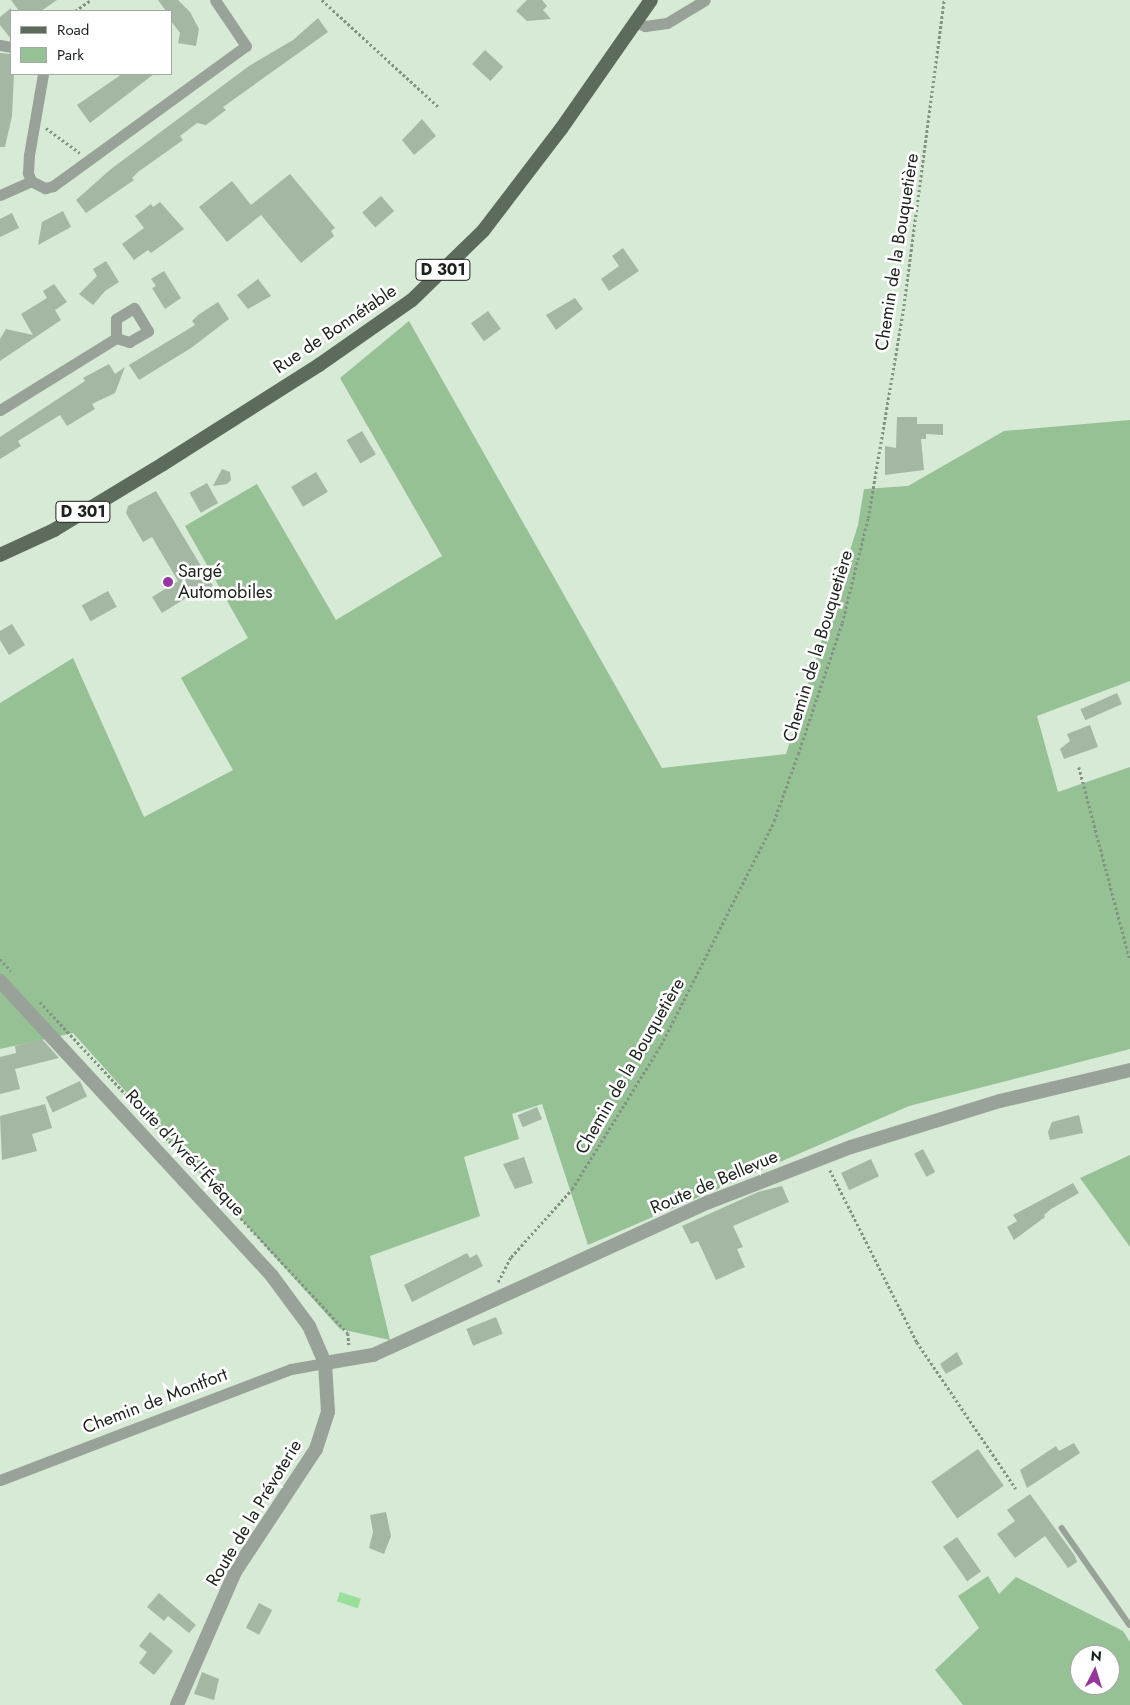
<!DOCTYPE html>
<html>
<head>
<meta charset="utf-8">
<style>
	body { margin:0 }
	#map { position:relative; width:1130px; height:1705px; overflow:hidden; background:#d6ead5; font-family:Jost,sans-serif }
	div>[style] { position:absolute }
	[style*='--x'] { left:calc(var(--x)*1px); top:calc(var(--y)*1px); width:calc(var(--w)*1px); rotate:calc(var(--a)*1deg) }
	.green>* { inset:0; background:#96c195 }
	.water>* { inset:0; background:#9ae09a; transform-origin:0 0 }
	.building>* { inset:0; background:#a3b7a2; transform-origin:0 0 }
	.path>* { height:2.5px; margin-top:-1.25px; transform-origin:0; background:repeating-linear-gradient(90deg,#849284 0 2.5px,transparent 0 5px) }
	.service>* { height:5.5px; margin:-2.75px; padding:0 2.75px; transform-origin:2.75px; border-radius:2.75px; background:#99a299 }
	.minor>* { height:11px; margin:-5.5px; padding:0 5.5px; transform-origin:5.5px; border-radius:5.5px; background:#99a299 }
	.tertiary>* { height:14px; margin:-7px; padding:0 7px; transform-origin:7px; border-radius:7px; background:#99a299 }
	.primary>* { height:14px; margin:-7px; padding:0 7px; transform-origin:7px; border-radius:7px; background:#5c6b5c }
	.dots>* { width:14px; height:14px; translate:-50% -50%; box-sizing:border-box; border:2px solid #fff; border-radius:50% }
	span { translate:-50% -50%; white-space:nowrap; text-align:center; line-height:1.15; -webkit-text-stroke:5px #fff; paint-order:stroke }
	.shield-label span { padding:1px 4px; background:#fff; border:1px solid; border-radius:4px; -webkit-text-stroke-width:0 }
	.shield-label { font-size:16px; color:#1b221b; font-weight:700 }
	.street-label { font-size:18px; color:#1b221b }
	.poi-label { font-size:18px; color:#1b221b }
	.left { translate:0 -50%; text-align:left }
	.legend { position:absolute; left:10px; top:10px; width:162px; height:65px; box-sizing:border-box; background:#fff; border:1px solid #a4a7a4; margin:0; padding:6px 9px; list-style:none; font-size:15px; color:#1b221b }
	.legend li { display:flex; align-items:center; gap:10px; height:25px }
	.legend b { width:25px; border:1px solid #a4a7a4 }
	.north { position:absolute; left:1070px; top:1645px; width:50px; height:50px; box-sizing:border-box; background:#fff; border:1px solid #a4a7a4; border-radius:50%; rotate:5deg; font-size:14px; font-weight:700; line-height:20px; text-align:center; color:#1b221b }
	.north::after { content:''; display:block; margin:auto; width:18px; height:22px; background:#96369e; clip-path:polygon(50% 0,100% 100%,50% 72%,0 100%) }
</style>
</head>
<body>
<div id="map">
	<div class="green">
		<div style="clip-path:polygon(409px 321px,662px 768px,786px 754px,858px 525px,864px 489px,908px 486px,1004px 431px,1130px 420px,1130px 681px,1037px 716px,1058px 792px,1130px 767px,1130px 1049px,909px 1106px,588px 1245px,542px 1104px,512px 1114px,519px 1139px,464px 1157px,480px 1216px,370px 1256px,390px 1340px,340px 1329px,73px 1033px,0 1049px,0 703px,73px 658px,144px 817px,233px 770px,181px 678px,248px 638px,185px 526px,257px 484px,336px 620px,442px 556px,340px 378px)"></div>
		<div style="clip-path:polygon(1130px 1155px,1130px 1247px,1080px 1178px)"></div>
		<div style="clip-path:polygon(evenodd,988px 1576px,999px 1594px,1016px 1577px,1123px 1631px,1130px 1642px,1130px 1705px,963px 1705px,935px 1670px,979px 1628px,958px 1596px,988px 1576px,1080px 1655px,1110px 1655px,1110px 1685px,1080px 1685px,1080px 1655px)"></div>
	</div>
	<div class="water">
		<div style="left:340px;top:1592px;width:22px;height:10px;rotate:18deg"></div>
	</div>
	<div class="building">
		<div style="clip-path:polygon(11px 0,57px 0,41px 11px,19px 11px)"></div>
		<div style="clip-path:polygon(158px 0,178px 0,190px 12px,199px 29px,196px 46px,178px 43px,180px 33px,171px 21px,171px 11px,166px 11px)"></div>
		<div style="clip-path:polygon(527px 0,542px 0,547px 6px,543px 10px,551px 19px,527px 21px,516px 11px)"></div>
		<div style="clip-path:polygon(11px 8px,11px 39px,0 25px,0 17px)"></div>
		<div style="clip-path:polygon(318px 18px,328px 32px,223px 107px,226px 110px,206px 125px,197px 123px,180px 136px,183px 140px,138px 172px,132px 178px,134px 180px,86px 213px,76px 200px,111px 169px,249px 66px,293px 40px)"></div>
		<div style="left:485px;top:50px;width:25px;height:19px;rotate:43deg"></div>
		<div style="clip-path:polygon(0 53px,11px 54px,11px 74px,14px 74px,12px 116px,5px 147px,0 147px)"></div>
		<div style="clip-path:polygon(122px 74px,154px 74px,90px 123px,77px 105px)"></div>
		<div style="clip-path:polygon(422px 119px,436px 136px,414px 155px,402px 140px)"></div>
		<div style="clip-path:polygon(290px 174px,335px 228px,331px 231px,334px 236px,301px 263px,261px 215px,227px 242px,199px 207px,232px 181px,251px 205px)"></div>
		<div style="left:381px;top:196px;width:20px;height:25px;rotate:49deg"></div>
		<div style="clip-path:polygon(160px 202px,184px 229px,151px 253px,148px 250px,134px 260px,122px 244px,144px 228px,135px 216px,151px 204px,153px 207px)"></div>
		<div style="clip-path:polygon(63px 211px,71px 227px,38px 245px,42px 222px)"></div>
		<div style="clip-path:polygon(12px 213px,19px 228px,0 237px,0 219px)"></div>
		<div style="clip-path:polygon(623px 248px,639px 271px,609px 291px,601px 279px,619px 266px,612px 256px)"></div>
		<div style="clip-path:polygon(106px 261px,119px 282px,105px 291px,93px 305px,79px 294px,97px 276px,93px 269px)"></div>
		<div style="clip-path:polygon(164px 271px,181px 298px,165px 309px,152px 288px,156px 286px,151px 279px)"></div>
		<div style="clip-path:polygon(258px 279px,271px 296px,248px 309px,237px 295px)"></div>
		<div style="clip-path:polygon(54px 284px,67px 302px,55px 310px,61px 320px,0 361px,0 339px,6px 329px,33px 335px,21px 314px,47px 298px,43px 291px)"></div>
		<div style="clip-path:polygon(575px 298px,583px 309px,556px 330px,546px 315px)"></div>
		<div style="clip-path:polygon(218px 302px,229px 319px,191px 348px,139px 380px,129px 365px,195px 325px,192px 321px,198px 315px)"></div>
		<div style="left:488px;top:311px;width:22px;height:21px;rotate:54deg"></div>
		<div style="clip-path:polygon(109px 364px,115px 374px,125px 367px,115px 393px,92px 404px,95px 409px,67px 426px,60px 415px,18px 441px,21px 446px,0 459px,0 437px,85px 381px,83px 378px)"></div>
		<div style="clip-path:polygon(897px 417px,917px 417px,917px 424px,943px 424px,943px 435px,926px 434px,926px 439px,921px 439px,924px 470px,885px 475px,885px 446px,896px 448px)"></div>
		<div style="left:362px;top:431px;width:27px;height:18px;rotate:59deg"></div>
		<div style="clip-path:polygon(222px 469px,230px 472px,231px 480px,227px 484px,213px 486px)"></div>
		<div style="left:316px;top:472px;width:23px;height:29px;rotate:59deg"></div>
		<div style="left:207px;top:483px;width:23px;height:20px;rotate:61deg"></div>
		<div style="clip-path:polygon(156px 491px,213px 586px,201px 593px,199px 590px,162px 613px,152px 597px,178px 581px,152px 537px,143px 542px,126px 513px,128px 506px)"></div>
		<div style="left:108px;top:591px;width:18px;height:30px;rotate:61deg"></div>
		<div style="clip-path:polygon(12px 624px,25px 645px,9px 655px,0 640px,0 631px)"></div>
		<div style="left:1117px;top:693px;width:12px;height:40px;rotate:66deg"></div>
		<div style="clip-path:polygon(1090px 725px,1098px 747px,1064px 759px,1060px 749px,1070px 741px,1067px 734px)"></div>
		<div style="clip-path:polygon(42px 1039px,59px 1058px,15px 1069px,20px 1089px,0 1094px,0 1057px,16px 1053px,15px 1046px)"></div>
		<div style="left:80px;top:1081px;width:17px;height:38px;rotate:65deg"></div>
		<div style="clip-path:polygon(45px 1104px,52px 1128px,32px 1134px,37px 1151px,2px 1160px,0 1116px)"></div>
		<div style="left:537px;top:1107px;width:13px;height:21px;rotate:67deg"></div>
		<div style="clip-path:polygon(1079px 1115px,1083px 1133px,1050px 1140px,1048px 1132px,1052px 1122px)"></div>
		<div style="left:923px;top:1149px;width:26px;height:10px;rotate:62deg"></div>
		<div style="clip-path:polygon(524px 1157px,533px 1183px,515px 1189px,503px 1164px)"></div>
		<div style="left:871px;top:1159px;width:19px;height:33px;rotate:65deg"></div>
		<div style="clip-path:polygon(1073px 1183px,1079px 1193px,1051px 1209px,1044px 1215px,1045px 1217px,1014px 1240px,1007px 1227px,1017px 1221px,1013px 1215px)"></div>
		<div style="clip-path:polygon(782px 1186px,789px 1202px,733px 1226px,743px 1247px,737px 1249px,745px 1267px,716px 1280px,698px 1241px,691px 1244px,682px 1226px,758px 1192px)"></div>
		<div style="clip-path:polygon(467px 1253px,470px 1258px,477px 1254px,483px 1266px,412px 1302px,404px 1285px)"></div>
		<div style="left:496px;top:1317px;width:18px;height:32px;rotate:68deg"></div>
		<div style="clip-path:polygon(957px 1352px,963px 1364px,946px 1374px,940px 1364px)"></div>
		<div style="clip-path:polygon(1074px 1443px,1080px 1453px,1027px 1488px,1020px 1470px,1056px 1446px,1059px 1451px)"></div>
		<div style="left:978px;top:1449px;width:45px;height:57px;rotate:55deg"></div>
		<div style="clip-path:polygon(1030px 1494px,1075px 1556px,1077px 1562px,1068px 1568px,1045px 1536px,1015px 1558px,997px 1534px,1015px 1521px,1007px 1510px)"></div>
		<div style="clip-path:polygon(386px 1512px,391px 1536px,384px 1554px,369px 1548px,373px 1532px,370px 1515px)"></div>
		<div style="left:957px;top:1537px;width:42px;height:17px;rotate:55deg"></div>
		<div style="clip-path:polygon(159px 1593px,196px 1625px,189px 1633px,168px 1616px,164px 1621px,147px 1607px)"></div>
		<div style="left:259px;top:1603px;width:15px;height:28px;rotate:28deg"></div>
		<div style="clip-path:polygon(150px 1632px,173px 1651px,154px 1675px,139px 1663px,147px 1652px,139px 1646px)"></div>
		<div style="clip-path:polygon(202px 1672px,219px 1679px,214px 1700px,194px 1694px)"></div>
	</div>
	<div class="path">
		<div style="--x:322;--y:0;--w:160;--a:42.5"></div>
		<div style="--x:75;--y:11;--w:19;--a:-35"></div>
		<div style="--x:46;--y:128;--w:42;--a:36.3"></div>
		<div style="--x:1079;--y:767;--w:200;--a:75.2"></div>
		<div style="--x:0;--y:959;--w:16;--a:47"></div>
		<div style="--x:40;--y:1002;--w:452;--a:47.1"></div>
		<div style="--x:348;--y:1333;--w:12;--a:85"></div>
		<div style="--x:830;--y:1170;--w:193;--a:63.2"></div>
		<div style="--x:917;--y:1342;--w:177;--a:56"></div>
		<div style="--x:498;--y:1282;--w:28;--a:-63"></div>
		<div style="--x:511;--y:1257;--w:91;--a:-48.1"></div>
		<div style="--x:572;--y:1189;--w:169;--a:-58.3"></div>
		<div style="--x:661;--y:1045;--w:251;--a:-63.2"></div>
		<div style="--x:774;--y:821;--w:71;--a:-70.3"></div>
		<div style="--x:798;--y:754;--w:138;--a:-71.4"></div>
		<div style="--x:842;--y:623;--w:108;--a:-76.1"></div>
		<div style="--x:868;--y:518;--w:210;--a:-80.4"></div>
		<div style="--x:903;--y:311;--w:314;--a:-82.5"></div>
	</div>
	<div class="service">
		<div style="--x:1062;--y:1528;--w:118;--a:55"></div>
	</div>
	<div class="minor">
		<div style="--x:638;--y:23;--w:8;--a:23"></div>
		<div style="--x:645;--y:26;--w:22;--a:-8"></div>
		<div style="--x:667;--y:23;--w:44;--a:-31.2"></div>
		<div style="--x:0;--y:45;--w:11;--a:10"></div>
		<div style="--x:31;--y:181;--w:9;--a:-111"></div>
		<div style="--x:28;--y:173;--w:18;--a:-87"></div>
		<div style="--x:29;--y:155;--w:82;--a:-80.2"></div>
		<div style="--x:0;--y:195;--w:34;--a:-24"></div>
		<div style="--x:31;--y:181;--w:16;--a:27"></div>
		<div style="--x:45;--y:188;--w:8;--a:-14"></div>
		<div style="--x:53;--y:186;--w:238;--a:-36"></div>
		<div style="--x:246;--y:46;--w:55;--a:-124"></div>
		<div style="--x:0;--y:410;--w:137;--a:-31.8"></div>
		<div style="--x:116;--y:338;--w:14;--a:17"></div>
		<div style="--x:129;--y:342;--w:22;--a:-30"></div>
		<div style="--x:148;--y:331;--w:27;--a:-121"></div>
		<div style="--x:134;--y:308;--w:21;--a:149"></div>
		<div style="--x:116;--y:319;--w:19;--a:90"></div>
		<div style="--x:0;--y:1480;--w:311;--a:-20.9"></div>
		<div style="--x:291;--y:1369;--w:35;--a:-10"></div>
	</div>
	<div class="tertiary">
		<div style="--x:0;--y:981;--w:401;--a:47.3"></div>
		<div style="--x:272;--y:1276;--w:62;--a:53.5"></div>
		<div style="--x:309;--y:1326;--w:40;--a:66.6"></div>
		<div style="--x:325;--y:1363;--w:49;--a:86.5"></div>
		<div style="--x:328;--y:1412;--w:39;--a:108"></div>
		<div style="--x:316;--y:1449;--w:147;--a:123.4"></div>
		<div style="--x:235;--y:1572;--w:145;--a:113.6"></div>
		<div style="--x:325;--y:1363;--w:49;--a:-9.5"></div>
		<div style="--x:373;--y:1355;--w:369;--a:-24.5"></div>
		<div style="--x:709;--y:1202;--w:152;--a:-21.2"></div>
		<div style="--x:851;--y:1147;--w:156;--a:-17.2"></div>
		<div style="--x:1000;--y:1101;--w:134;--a:-13.4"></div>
	</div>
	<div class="primary">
		<div style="--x:0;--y:555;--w:60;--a:-24.8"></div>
		<div style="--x:54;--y:530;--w:127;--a:-31.2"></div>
		<div style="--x:163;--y:464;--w:185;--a:-32.4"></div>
		<div style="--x:319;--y:365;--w:113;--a:-35"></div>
		<div style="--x:412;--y:300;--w:99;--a:-44.2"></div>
		<div style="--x:483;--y:231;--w:128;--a:-52.6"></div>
		<div style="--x:561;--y:129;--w:157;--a:-55.1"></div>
	</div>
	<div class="dots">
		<div style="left:168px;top:582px;background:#96369e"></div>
	</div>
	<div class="shield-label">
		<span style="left:443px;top:270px">D 301</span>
		<span style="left:83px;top:512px">D 301</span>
	</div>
	<div class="street-label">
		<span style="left:897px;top:252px;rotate:-81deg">Chemin de la Bouquetière</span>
		<span style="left:335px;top:329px;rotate:-34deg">Rue de Bonnétable</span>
		<span style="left:818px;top:646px;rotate:-73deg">Chemin de la Bouquetière</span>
		<span style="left:630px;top:1066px;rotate:-60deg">Chemin de la Bouquetière</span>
		<span style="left:185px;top:1153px;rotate:47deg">Route d'Yvré-l'Évêque</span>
		<span style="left:714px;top:1182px;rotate:-23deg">Route de Bellevue</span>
		<span style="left:155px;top:1401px;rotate:-21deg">Chemin de Montfort</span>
		<span style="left:254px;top:1513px;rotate:-59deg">Route de la Prévoterie</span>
	</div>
	<div class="poi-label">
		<span class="left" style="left:178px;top:582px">Sargé<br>Automobiles</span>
	</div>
	<ul class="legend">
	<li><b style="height:6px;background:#5c6b5c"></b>Road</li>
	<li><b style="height:14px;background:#96c195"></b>Park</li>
	</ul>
	<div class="north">N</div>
</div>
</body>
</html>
